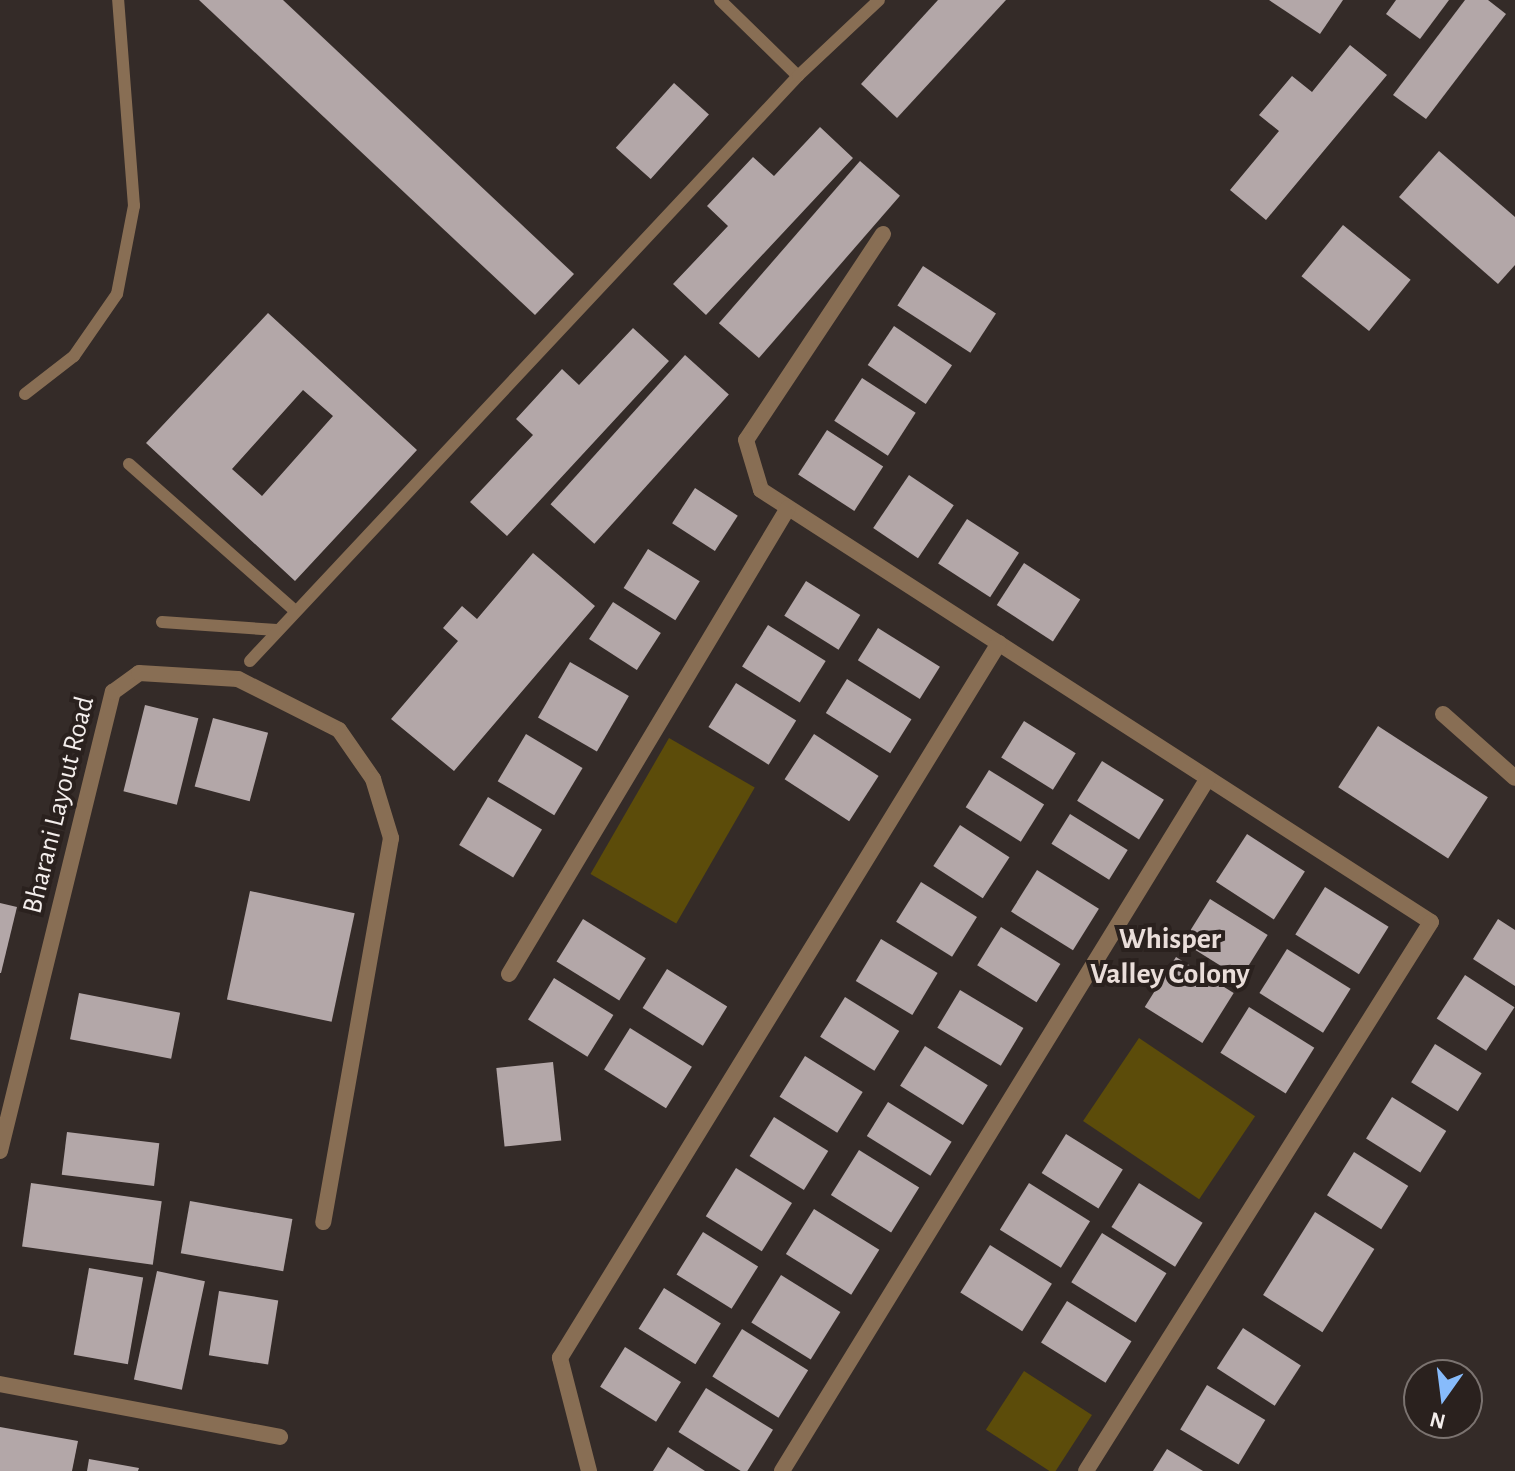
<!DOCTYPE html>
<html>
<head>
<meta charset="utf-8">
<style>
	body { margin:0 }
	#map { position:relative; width:1515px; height:1471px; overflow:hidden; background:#342b28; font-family:"Alegreya Sans",sans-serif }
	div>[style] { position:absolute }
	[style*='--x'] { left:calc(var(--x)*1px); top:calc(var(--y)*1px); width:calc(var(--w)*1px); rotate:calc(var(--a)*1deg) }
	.green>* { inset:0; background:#5c4c0a; transform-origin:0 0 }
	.building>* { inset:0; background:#b3a7a8; transform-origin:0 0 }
	.lane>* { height:12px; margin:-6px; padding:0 6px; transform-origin:6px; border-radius:6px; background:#886e54 }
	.street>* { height:16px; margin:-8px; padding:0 8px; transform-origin:8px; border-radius:8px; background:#886e54 }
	span { translate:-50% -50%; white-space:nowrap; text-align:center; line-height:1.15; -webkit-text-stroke:8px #2a211e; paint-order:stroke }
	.street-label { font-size:28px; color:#f4eeec }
	.neighbourhood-label { font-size:30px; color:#eadeda; font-weight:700 }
	.north { position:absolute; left:1403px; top:1359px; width:80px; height:80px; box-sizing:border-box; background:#2a211e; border:2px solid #7b7370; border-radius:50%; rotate:194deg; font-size:22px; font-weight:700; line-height:32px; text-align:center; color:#f4eeec }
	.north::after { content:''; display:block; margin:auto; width:28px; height:36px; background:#87bbfb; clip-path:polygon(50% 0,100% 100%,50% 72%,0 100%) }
</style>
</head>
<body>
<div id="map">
	<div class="green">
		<div style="left:669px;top:738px;width:99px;height:157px;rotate:30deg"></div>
		<div style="left:1139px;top:1038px;width:140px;height:100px;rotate:34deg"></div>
		<div style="left:1024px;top:1371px;width:81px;height:70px;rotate:33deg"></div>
	</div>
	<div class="building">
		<div style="clip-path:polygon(199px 0,283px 0,574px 274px,535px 315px)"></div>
		<div style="clip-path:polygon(938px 0,1006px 0,897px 118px,861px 84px)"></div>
		<div style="clip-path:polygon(1269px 0,1343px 0,1320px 34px)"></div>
		<div style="clip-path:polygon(1396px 0,1449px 0,1420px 39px,1386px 14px)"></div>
		<div style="clip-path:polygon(1465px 0,1488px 0,1506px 14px,1426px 119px,1393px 95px)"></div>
		<div style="clip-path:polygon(1350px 45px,1387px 75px,1266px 220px,1230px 190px,1279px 131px,1259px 115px,1292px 76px,1312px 92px)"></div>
		<div style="left:674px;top:83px;width:47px;height:87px;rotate:42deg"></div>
		<div style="clip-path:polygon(820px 127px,853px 158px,706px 315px,673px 284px,728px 226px,707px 206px,753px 157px,774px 176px)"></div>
		<div style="clip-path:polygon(1439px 151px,1515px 217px,1515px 265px,1498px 284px,1399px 197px)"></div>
		<div style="left:860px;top:161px;width:53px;height:215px;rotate:41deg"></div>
		<div style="left:1343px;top:225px;width:87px;height:66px;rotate:39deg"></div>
		<div style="left:923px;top:266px;width:87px;height:47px;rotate:33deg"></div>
		<div style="clip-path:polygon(evenodd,268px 313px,417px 450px,295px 581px,146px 443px,268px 313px,303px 390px,333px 416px,262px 496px,232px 469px,303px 390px)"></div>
		<div style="left:894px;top:326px;width:70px;height:47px;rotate:34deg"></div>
		<div style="clip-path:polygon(633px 328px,669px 361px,507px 536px,470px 502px,533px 435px,516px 419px,562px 369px,579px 385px)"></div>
		<div style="left:685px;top:355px;width:59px;height:201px;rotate:42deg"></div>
		<div style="left:862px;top:378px;width:64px;height:51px;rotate:33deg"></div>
		<div style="left:827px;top:430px;width:67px;height:53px;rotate:33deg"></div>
		<div style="left:909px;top:475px;width:54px;height:64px;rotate:34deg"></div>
		<div style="left:695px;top:488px;width:51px;height:42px;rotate:33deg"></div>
		<div style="left:967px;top:519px;width:62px;height:53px;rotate:33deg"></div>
		<div style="left:648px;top:549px;width:61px;height:46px;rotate:32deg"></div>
		<div style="clip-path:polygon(533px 553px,595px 606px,454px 771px,391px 719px,458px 641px,443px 628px,462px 606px,477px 619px)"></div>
		<div style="left:1024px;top:563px;width:67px;height:50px;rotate:33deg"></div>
		<div style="left:806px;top:581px;width:64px;height:41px;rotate:32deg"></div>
		<div style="left:613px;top:602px;width:57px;height:44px;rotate:33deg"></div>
		<div style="left:768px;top:625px;width:68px;height:49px;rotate:32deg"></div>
		<div style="left:878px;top:628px;width:73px;height:38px;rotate:32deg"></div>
		<div style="left:570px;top:662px;width:68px;height:64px;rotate:30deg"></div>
		<div style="left:847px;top:679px;width:76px;height:40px;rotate:32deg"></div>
		<div style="left:736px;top:683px;width:71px;height:52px;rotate:32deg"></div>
		<div style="left:145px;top:705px;width:55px;height:89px;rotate:14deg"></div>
		<div style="left:213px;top:718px;width:57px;height:71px;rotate:15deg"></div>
		<div style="left:1024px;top:721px;width:61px;height:43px;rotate:32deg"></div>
		<div style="left:1378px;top:726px;width:131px;height:73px;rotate:33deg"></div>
		<div style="left:526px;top:734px;width:66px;height:55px;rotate:31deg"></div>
		<div style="left:814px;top:734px;width:77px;height:54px;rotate:33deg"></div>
		<div style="left:1102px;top:761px;width:73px;height:47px;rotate:32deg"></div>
		<div style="left:989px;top:770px;width:65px;height:44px;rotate:32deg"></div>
		<div style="left:488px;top:797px;width:63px;height:56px;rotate:31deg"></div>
		<div style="left:1070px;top:814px;width:68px;height:35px;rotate:32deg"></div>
		<div style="left:960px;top:825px;width:59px;height:49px;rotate:33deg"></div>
		<div style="left:1247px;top:834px;width:69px;height:57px;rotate:33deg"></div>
		<div style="left:1037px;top:870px;width:73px;height:49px;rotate:32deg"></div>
		<div style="left:921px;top:882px;width:66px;height:47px;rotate:32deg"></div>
		<div style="left:1325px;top:887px;width:75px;height:56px;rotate:32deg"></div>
		<div style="left:250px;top:891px;width:107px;height:111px;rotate:12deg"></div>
		<div style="left:1210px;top:899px;width:68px;height:51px;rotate:32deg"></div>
		<div style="clip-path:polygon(0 903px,17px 907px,1px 973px,0 973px)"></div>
		<div style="left:583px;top:919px;width:74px;height:50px;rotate:32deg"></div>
		<div style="clip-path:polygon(1498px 919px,1515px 930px,1515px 986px,1473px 959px)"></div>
		<div style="left:1001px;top:927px;width:70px;height:45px;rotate:32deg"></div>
		<div style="left:881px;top:939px;width:66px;height:49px;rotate:31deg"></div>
		<div style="left:1287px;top:949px;width:75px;height:52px;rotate:32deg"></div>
		<div style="left:1176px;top:957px;width:68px;height:59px;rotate:32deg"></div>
		<div style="left:667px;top:969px;width:71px;height:46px;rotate:32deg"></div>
		<div style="left:1465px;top:975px;width:59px;height:52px;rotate:33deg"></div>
		<div style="left:554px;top:978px;width:70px;height:49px;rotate:32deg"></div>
		<div style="left:960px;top:990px;width:74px;height:44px;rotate:31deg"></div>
		<div style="left:79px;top:993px;width:103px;height:47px;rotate:11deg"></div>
		<div style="left:845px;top:997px;width:64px;height:47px;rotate:32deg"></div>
		<div style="left:1249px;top:1007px;width:77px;height:54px;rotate:32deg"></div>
		<div style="left:630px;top:1028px;width:73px;height:49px;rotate:32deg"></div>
		<div style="left:1435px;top:1044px;width:55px;height:45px;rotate:32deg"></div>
		<div style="left:925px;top:1046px;width:74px;height:47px;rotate:32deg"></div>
		<div style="left:805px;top:1056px;width:68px;height:48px;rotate:32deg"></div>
		<div style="left:553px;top:1062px;width:79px;height:57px;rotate:84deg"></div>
		<div style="left:1392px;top:1097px;width:64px;height:49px;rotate:32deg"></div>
		<div style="left:888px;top:1102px;width:75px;height:40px;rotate:32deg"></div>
		<div style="left:774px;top:1117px;width:64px;height:46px;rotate:32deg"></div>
		<div style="left:67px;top:1132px;width:93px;height:43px;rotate:7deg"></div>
		<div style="left:1066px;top:1134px;width:67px;height:46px;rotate:32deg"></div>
		<div style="left:859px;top:1150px;width:71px;height:53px;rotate:32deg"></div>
		<div style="left:1354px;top:1152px;width:64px;height:51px;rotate:32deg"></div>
		<div style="left:736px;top:1168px;width:66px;height:57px;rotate:32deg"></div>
		<div style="left:31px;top:1183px;width:132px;height:64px;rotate:8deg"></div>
		<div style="left:1029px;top:1183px;width:72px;height:55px;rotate:32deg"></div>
		<div style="left:1139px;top:1183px;width:75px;height:52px;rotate:32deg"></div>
		<div style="left:190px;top:1201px;width:104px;height:53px;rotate:10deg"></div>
		<div style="left:814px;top:1209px;width:77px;height:53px;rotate:32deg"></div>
		<div style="left:1315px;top:1212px;width:70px;height:98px;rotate:32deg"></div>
		<div style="left:703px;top:1232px;width:65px;height:50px;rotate:32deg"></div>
		<div style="left:1102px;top:1233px;width:76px;height:58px;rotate:32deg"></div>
		<div style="left:990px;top:1245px;width:73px;height:56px;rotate:32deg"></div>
		<div style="left:89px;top:1268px;width:55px;height:88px;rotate:10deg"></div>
		<div style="left:157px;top:1271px;width:49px;height:111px;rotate:12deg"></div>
		<div style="left:781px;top:1275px;width:70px;height:56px;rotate:32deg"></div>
		<div style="left:664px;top:1288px;width:67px;height:48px;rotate:32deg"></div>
		<div style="left:219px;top:1291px;width:60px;height:65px;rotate:9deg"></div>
		<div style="left:1067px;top:1301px;width:76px;height:49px;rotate:32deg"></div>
		<div style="left:1243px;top:1328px;width:69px;height:48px;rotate:33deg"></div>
		<div style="left:742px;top:1329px;width:78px;height:56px;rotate:32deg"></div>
		<div style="left:625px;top:1347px;width:66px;height:47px;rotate:32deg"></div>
		<div style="left:1207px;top:1385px;width:68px;height:52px;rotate:31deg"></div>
		<div style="left:706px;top:1388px;width:79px;height:52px;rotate:32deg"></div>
		<div style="clip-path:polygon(0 1427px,78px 1441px,72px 1471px,0 1471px)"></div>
		<div style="clip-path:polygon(668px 1447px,705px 1471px,653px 1471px)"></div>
		<div style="clip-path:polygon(1167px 1449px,1203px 1471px,1153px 1471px)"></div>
		<div style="clip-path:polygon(89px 1459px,139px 1468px,138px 1471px,87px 1471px)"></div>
	</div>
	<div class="lane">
		<div style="--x:720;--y:0;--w:109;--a:44.3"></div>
		<div style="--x:25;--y:394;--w:62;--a:-37.8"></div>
		<div style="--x:74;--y:356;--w:75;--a:-55.3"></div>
		<div style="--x:117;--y:294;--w:90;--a:-79.1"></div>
		<div style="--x:134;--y:206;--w:207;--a:-94.4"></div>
		<div style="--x:129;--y:464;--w:222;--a:41.5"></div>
		<div style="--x:162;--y:622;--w:115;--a:4"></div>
		<div style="--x:250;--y:661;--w:802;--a:-46.87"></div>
		<div style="--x:798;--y:76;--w:111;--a:-43.2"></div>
	</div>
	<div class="street">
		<div style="--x:883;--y:234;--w:247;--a:123.6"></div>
		<div style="--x:746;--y:440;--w:52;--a:73.3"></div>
		<div style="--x:761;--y:490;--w:797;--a:32.81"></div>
		<div style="--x:1431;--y:922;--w:648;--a:122.15"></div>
		<div style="--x:1443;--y:714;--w:96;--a:41.6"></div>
		<div style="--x:509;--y:974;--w:543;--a:-59.09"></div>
		<div style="--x:0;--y:1151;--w:473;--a:-76.2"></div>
		<div style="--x:113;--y:692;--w:32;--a:-36"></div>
		<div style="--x:139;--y:673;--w:99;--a:3.5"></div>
		<div style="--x:238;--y:679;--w:113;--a:26.8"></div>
		<div style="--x:339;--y:730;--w:60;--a:55.2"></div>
		<div style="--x:373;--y:779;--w:62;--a:73"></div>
		<div style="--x:391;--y:838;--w:390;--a:100"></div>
		<div style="--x:0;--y:1384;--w:285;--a:10.7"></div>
		<div style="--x:589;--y:1471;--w:117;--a:-104.4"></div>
		<div style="--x:560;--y:1358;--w:839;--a:-58.45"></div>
		<div style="--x:782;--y:1471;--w:813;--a:-58.42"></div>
	</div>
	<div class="street-label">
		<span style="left:59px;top:805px;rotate:-76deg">Bharani Layout Road</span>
	</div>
	<div class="neighbourhood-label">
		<span style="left:1170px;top:956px">Whisper<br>Valley Colony</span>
	</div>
	<div class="north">N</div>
</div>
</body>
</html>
